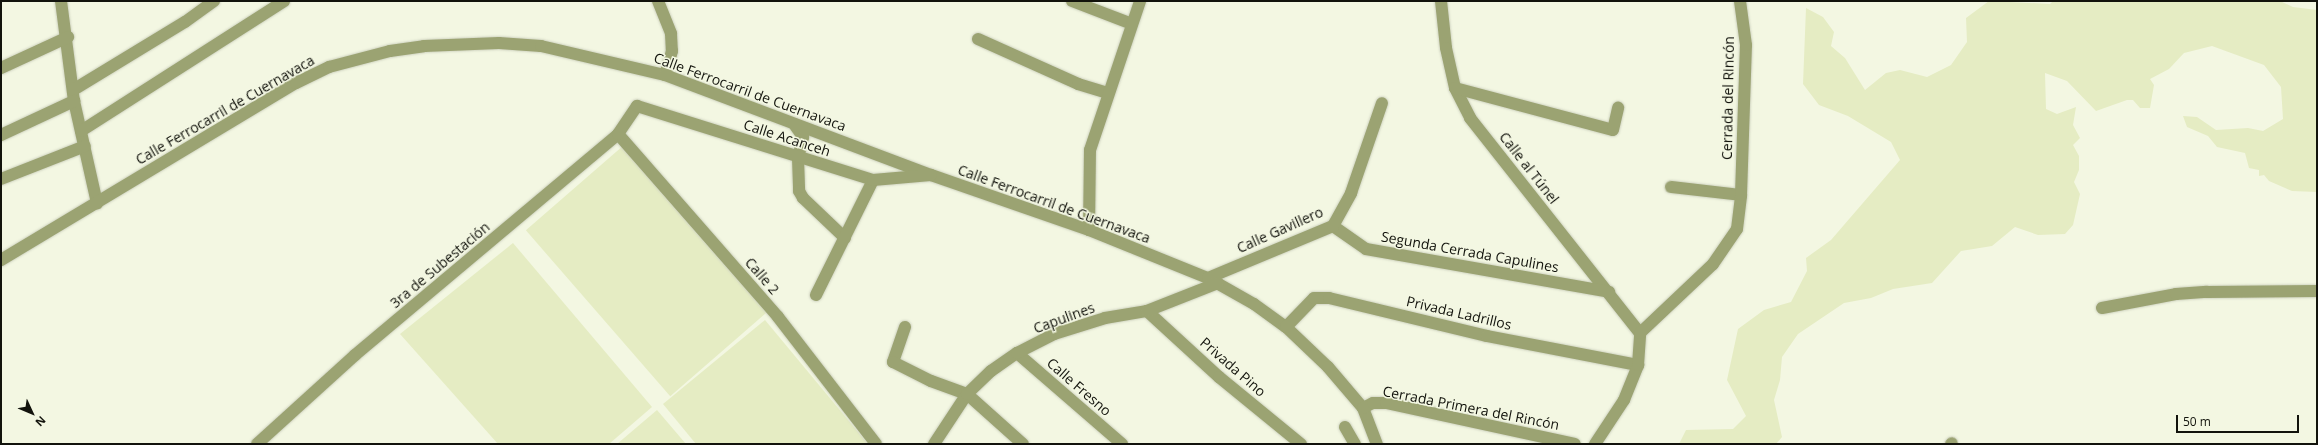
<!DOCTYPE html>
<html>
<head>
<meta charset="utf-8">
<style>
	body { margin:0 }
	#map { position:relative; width:2318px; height:445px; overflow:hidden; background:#f3f7e2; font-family:"Open Sans",sans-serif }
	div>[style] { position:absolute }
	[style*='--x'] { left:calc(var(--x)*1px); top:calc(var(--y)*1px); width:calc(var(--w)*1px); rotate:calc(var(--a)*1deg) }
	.green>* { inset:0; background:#e5ecc3; transform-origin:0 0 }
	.roads { filter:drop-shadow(0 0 1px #cfd3c0) drop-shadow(0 0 1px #cfd3c0) }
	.minor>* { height:12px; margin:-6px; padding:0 6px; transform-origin:6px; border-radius:6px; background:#9ba372 }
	span { translate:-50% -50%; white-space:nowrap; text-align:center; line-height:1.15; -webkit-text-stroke:3px #f3f7e2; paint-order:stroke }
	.street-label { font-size:14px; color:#12130c }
	.frame { position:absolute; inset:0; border:2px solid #12130c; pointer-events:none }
	.north { position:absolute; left:12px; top:393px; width:40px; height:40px; -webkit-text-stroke:3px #f3f7e2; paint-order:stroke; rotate:134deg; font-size:11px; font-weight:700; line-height:16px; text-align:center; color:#12130c }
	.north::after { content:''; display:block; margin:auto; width:14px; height:18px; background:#12130c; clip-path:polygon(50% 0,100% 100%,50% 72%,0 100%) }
	.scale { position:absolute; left:2176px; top:415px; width:123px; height:18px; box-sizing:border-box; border:2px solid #12130c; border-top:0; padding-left:5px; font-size:12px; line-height:14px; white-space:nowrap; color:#12130c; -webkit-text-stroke:3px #f3f7e2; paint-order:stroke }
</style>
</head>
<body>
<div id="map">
	<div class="green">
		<div style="clip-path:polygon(1989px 1px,2050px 4px,2053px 1px,2280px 1px,2293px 7px,2317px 10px,2317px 192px,2292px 191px,2269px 181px,2264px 175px,2259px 176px,2259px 170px,2249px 168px,2245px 153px,2217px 147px,2208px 136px,2187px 127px,2183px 116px,2197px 117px,2216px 130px,2248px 128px,2263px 131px,2283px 119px,2281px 87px,2264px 65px,2212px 46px,2184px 53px,2169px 69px,2150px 79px,2154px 85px,2150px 108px,2140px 108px,2133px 100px,2127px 100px,2096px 111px,2067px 81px,2045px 73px,2046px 109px,2057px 114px,2076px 107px,2073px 125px,2080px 138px,2073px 145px,2079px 156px,2079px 170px,2074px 182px,2080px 194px,2073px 225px,2065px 234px,2038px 235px,2015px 227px,1992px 246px,1961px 251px,1932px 283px,1893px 289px,1871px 298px,1844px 303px,1798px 334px,1782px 357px,1780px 380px,1774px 400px,1782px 437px,1776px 444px,1679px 444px,1686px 430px,1733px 429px,1746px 416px,1727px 380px,1738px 329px,1764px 310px,1791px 302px,1807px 271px,1806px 258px,1831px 240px,1900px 160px,1891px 142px,1848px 116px,1819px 105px,1803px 84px,1806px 8px,1823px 17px,1834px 32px,1831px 46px,1845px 58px,1865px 90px,1886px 73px,1900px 70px,1927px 77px,1951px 65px,1967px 42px,1966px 18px)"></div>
		<div style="left:624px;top:145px;width:220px;height:130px;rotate:49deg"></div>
		<div style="clip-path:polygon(513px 243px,652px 407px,609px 444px,498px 444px,400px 334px)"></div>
		<div style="clip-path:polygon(765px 320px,868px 444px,696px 444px,663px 404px)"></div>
		<div style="clip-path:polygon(657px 410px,686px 444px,617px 444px)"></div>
	</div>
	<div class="roads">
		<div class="minor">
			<div style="--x:61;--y:1;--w:101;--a:82.6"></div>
			<div style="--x:74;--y:101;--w:105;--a:77.3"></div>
			<div style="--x:658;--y:1;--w:35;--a:68"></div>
			<div style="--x:671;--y:34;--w:17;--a:87"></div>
			<div style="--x:672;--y:51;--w:25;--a:106"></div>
			<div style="--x:1072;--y:1;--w:64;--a:21"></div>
			<div style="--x:1441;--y:1;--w:47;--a:83.9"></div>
			<div style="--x:1446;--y:48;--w:41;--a:77.3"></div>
			<div style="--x:1455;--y:88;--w:34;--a:63"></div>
			<div style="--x:1470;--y:118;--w:274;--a:51.7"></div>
			<div style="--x:978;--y:39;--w:110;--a:24.2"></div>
			<div style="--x:1078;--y:84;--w:31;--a:17"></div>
			<div style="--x:1;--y:68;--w:74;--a:-24.8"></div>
			<div style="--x:1455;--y:88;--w:163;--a:14.9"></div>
			<div style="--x:1613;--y:130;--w:23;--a:-77"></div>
			<div style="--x:73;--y:90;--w:131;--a:-31.3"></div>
			<div style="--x:185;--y:22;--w:36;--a:-36"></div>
			<div style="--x:794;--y:124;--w:16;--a:55"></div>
			<div style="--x:803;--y:137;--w:22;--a:103"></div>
			<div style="--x:798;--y:158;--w:33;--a:88"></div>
			<div style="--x:799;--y:191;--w:8;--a:60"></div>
			<div style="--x:803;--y:198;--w:58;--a:43.6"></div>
			<div style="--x:81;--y:131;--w:241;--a:-32.6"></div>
			<div style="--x:618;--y:134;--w:243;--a:48.8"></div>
			<div style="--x:778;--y:317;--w:160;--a:52.3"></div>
			<div style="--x:1;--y:135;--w:81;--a:-25"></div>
			<div style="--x:1;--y:179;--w:90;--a:-21.4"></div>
			<div style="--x:1671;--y:187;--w:70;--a:6.5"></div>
			<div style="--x:1333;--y:226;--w:40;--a:34.9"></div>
			<div style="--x:1366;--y:249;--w:247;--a:10"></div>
			<div style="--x:1089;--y:230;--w:80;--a:-89.3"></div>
			<div style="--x:1090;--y:150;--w:157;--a:-71.4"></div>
			<div style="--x:1;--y:260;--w:344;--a:-31"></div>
			<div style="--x:296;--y:83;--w:37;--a:-26"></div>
			<div style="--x:329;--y:67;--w:63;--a:-14.7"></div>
			<div style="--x:390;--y:51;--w:34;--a:-8"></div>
			<div style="--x:424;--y:46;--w:75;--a:-2.3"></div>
			<div style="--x:499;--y:43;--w:42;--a:4.1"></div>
			<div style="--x:541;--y:46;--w:127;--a:13.2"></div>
			<div style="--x:665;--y:75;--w:284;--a:20.6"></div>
			<div style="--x:931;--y:175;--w:167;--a:19.2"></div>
			<div style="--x:1089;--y:230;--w:128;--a:22"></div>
			<div style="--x:1208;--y:278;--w:53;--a:29.5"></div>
			<div style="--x:1254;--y:304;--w:39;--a:36"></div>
			<div style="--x:1286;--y:327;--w:58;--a:43.6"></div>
			<div style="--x:1328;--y:367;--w:54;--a:49.5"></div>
			<div style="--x:1363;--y:408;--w:39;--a:69"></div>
			<div style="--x:1208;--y:278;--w:135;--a:-22.6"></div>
			<div style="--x:1333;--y:226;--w:38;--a:-61"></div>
			<div style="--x:1351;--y:193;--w:95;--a:-71"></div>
			<div style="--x:816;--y:295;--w:128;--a:-63.6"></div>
			<div style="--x:2102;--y:308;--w:75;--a:-10.7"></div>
			<div style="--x:2176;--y:294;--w:31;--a:-4"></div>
			<div style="--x:2207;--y:292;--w:110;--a:-0.5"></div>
			<div style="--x:1147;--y:311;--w:98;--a:42.5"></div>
			<div style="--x:1219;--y:377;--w:106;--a:39.3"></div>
			<div style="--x:905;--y:327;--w:37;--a:109"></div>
			<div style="--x:893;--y:362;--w:42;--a:26.6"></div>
			<div style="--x:931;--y:381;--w:38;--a:20"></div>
			<div style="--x:967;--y:394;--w:75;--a:41.8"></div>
			<div style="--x:1286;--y:327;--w:40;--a:-46"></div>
			<div style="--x:1314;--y:298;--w:15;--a:0"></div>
			<div style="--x:1329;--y:298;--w:163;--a:13.5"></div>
			<div style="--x:1487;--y:336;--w:154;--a:10.9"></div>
			<div style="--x:1017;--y:353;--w:139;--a:40.9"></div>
			<div style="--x:1363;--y:408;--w:11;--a:-27"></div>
			<div style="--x:1373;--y:403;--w:13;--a:0"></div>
			<div style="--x:1386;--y:403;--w:193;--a:12.2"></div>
			<div style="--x:1345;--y:427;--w:20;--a:60"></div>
			<div style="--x:257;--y:444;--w:132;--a:-42.2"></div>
			<div style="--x:355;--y:355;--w:344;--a:-40"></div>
			<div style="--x:618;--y:134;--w:34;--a:-56"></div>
			<div style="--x:637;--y:106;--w:247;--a:17.4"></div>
			<div style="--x:873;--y:180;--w:58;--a:-4.9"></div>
			<div style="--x:934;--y:444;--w:60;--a:-56.6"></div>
			<div style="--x:967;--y:394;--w:33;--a:-44"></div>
			<div style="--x:991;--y:371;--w:32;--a:-35"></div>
			<div style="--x:1017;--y:353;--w:42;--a:-27.2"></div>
			<div style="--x:1054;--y:334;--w:53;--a:-17.4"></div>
			<div style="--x:1105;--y:318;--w:43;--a:-9.5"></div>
			<div style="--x:1147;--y:311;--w:76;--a:-21.5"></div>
			<div style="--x:1595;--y:444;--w:53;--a:-56.6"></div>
			<div style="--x:1624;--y:400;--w:38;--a:-68"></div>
			<div style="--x:1638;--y:365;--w:32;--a:-86"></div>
			<div style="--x:1640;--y:333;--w:100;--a:-43.4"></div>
			<div style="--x:1713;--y:264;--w:42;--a:-55.6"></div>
			<div style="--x:1737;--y:229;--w:34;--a:-83"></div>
			<div style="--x:1741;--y:195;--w:150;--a:-88.1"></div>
			<div style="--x:1746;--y:45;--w:44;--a:-97.8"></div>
			<div style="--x:1951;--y:444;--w:1;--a:-45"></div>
		</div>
	</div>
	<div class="street-label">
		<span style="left:750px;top:92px;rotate:20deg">Calle Ferrocarril de Cuernavaca</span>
		<span style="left:1728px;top:98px;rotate:-89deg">Cerrada del Rincón</span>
		<span style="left:225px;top:110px;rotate:-30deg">Calle Ferrocarril de Cuernavaca</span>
		<span style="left:787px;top:138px;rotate:18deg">Calle Acanceh</span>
		<span style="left:1529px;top:168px;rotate:52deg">Calle al Túnel</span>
		<span style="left:1054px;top:204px;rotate:20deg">Calle Ferrocarril de Cuernavaca</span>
		<span style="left:1280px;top:230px;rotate:-24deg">Calle Gavillero</span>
		<span style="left:1470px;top:252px;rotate:10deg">Segunda Cerrada Capulines</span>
		<span style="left:440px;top:265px;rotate:-40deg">3ra de Subestación</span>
		<span style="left:762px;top:276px;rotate:49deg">Calle 2</span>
		<span style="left:1459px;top:313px;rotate:13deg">Privada Ladrillos</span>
		<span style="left:1064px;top:318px;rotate:-20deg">Capulines</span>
		<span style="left:1233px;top:367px;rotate:41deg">Privada Pino</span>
		<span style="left:1079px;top:387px;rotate:41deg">Calle Fresno</span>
		<span style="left:1471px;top:408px;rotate:11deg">Cerrada Primera del Rincón</span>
	</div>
	<div class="frame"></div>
	<div class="north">N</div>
	<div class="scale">50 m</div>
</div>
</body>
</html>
